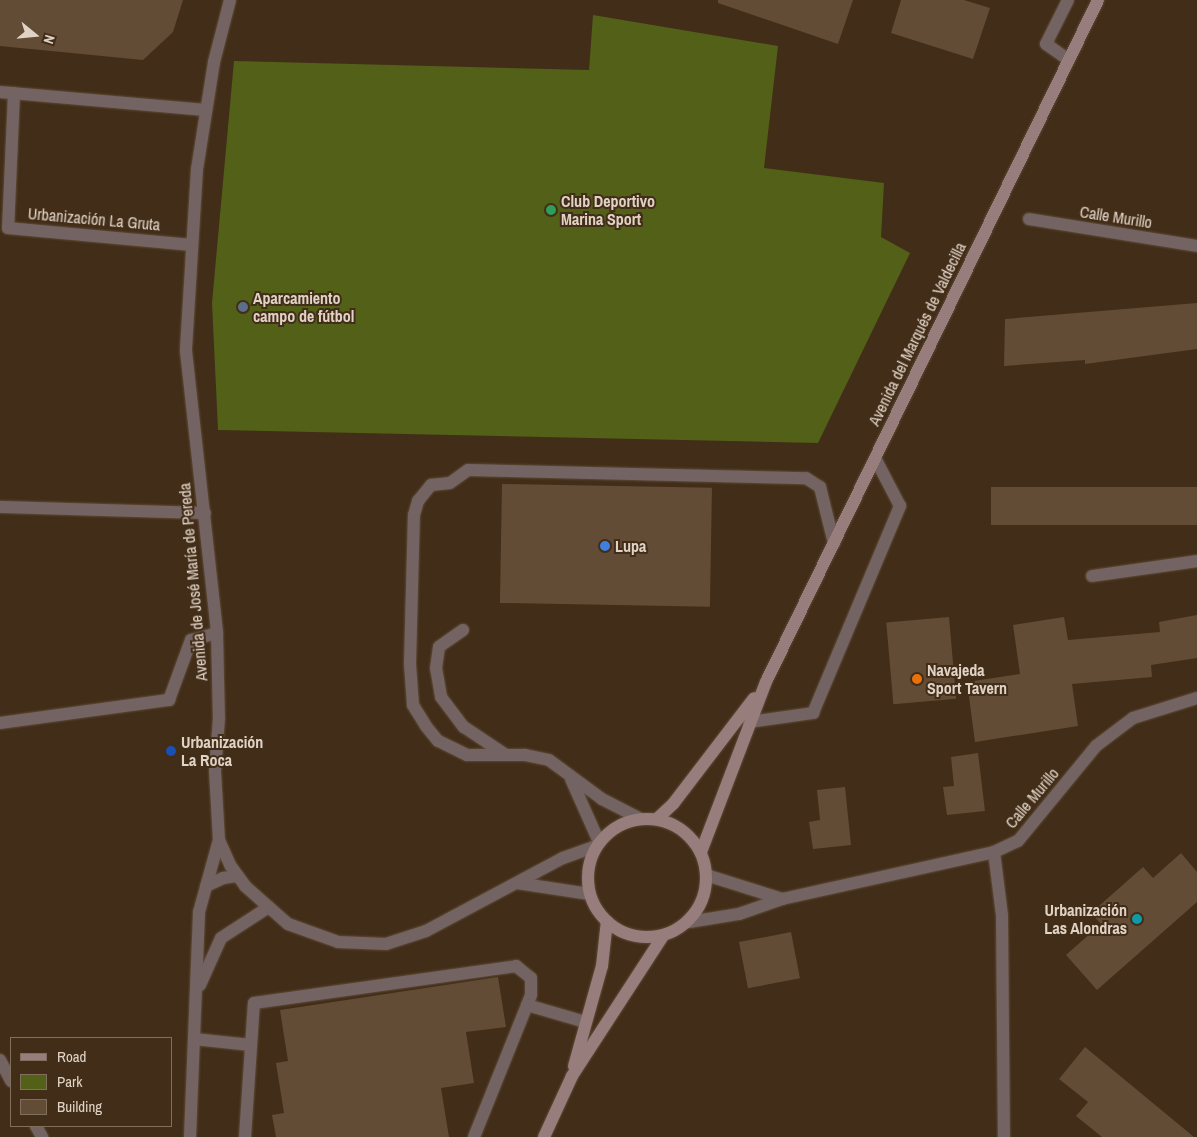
<!DOCTYPE html>
<html>
<head>
<meta charset="utf-8">
<style>
	body { margin:0 }
	#map { position:relative; width:1197px; height:1137px; overflow:hidden; background:#422d18; font-family:"Archivo Narrow",sans-serif }
	div>[style] { position:absolute }
	[style*='--x'] { left:calc(var(--x)*1px); top:calc(var(--y)*1px); width:calc(var(--w)*1px); rotate:calc(var(--a)*1deg) }
	.green>* { inset:0; background:#526018 }
	.building>* { inset:0; background:#634c36; transform-origin:0 0 }
	.roads { filter:drop-shadow(0 0 1px #5e4b37) drop-shadow(0 0 1px #5e4b37) }
	.service>* { height:12px; margin:-6px; padding:0 6px; transform-origin:6px; border-radius:6px; background:#736362 }
	.minor>* { height:12px; margin:-6px; padding:0 6px; transform-origin:6px; border-radius:6px; background:#736362 }
	.tertiary>* { height:12px; margin:-6px; padding:0 6px; transform-origin:6px; border-radius:6px; background:#736362 }
	.secondary>* { height:12px; margin:-6px; padding:0 6px; transform-origin:6px; border-radius:6px; background:#977e7d }
	.secondary>.ring { margin:-6px; padding:0; box-sizing:content-box; background:none; border:12px solid #977e7d; border-radius:50% }
	.dots>* { width:14px; height:14px; translate:-50% -50%; box-sizing:border-box; border:2px solid #422d18; border-radius:50% }
	span { translate:-50% -50%; white-space:nowrap; text-align:center; line-height:1.15; -webkit-text-stroke:4px #422d18; paint-order:stroke }
	.poi-label { font-size:16px; color:#e0d3c6; font-weight:700 }
	.left { translate:0 -50%; text-align:left }
	.right { translate:-100% -50%; text-align:right }
	.street-label { font-size:16px; color:#e0d3c6 }
	.legend { position:absolute; left:10px; top:1037px; width:162px; height:90px; box-sizing:border-box; background:#422d18; border:1px solid #816f5e; margin:0; padding:6px 9px; list-style:none; font-size:15px; color:#e0d3c6 }
	.legend li { display:flex; align-items:center; gap:10px; height:25px }
	.legend b { width:25px; border:1px solid #816f5e }
	.north { position:absolute; left:10px; top:10px; width:50px; height:50px; -webkit-text-stroke:4px #422d18; paint-order:stroke; rotate:107deg; font-size:14px; font-weight:700; line-height:20px; text-align:center; color:#e0d3c6 }
	.north::after { content:''; display:block; margin:auto; width:18px; height:22px; background:#e0d3c6; clip-path:polygon(50% 0,100% 100%,50% 72%,0 100%) }
</style>
</head>
<body>
<div id="map">
	<div class="green">
		<div style="clip-path:polygon(593px 15px,778px 46px,764px 168px,884px 183px,881px 237px,910px 253px,818px 443px,218px 430px,212px 303px,234px 61px,589px 70px)"></div>
	</div>
	<div class="building">
		<div style="clip-path:polygon(0 0,183px 0,173px 32px,143px 60px,0 46px)"></div>
		<div style="clip-path:polygon(718px 0,853px 0,838px 44px,718px 3px)"></div>
		<div style="clip-path:polygon(901px 0,964px 0,990px 8px,973px 59px,891px 33px)"></div>
		<div style="clip-path:polygon(1197px 303px,1197px 349px,1085px 364px,1085px 360px,1004px 366px,1005px 319px)"></div>
		<div style="left:502px;top:484px;width:210px;height:119px;rotate:1deg"></div>
		<div style="left:1197px;top:487px;width:38px;height:206px;rotate:90deg"></div>
		<div style="clip-path:polygon(1197px 615px,1197px 658px,1151px 665px,1152px 677px,1072px 684px,1078px 726px,975px 742px,967px 682px,1020px 674px,1013px 625px,1064px 617px,1068px 640px,1160px 632px,1159px 622px)"></div>
		<div style="left:949px;top:617px;width:82px;height:63px;rotate:85deg"></div>
		<div style="clip-path:polygon(978px 753px,985px 811px,947px 815px,943px 787px,954px 786px,951px 757px)"></div>
		<div style="clip-path:polygon(845px 787px,851px 845px,813px 849px,809px 822px,820px 820px,817px 790px)"></div>
		<div style="clip-path:polygon(1181px 853px,1197px 872px,1197px 902px,1097px 990px,1066px 955px,1101px 924px,1091px 913px,1143px 867px,1153px 878px)"></div>
		<div style="left:791px;top:932px;width:47px;height:53px;rotate:79deg"></div>
		<div style="clip-path:polygon(498px 977px,506px 1027px,466px 1032px,474px 1083px,441px 1088px,449px 1137px,276px 1137px,272px 1115px,284px 1113px,276px 1063px,288px 1061px,280px 1010px)"></div>
		<div style="clip-path:polygon(1085px 1047px,1194px 1137px,1102px 1137px,1076px 1116px,1088px 1102px,1059px 1079px)"></div>
	</div>
	<div class="roads">
		<div class="service">
			<div style="--x:1068;--y:0;--w:49;--a:116.6"></div>
			<div style="--x:1046;--y:44;--w:28;--a:35"></div>
			<div style="--x:463;--y:630;--w:29;--a:145"></div>
			<div style="--x:439;--y:647;--w:21;--a:98"></div>
			<div style="--x:436;--y:668;--w:29;--a:80"></div>
			<div style="--x:441;--y:697;--w:38;--a:53"></div>
			<div style="--x:464;--y:727;--w:50;--a:33.7"></div>
			<div style="--x:749;--y:722;--w:65;--a:-8"></div>
			<div style="--x:813;--y:713;--w:225;--a:-67.2"></div>
			<div style="--x:900;--y:506;--w:54;--a:-117.5"></div>
			<div style="--x:571;--y:779;--w:69;--a:66"></div>
			<div style="--x:639;--y:818;--w:42;--a:-152.8"></div>
			<div style="--x:602;--y:799;--w:66;--a:-143.7"></div>
			<div style="--x:549;--y:760;--w:25;--a:-168"></div>
			<div style="--x:525;--y:755;--w:58;--a:180"></div>
			<div style="--x:467;--y:755;--w:32;--a:-154"></div>
			<div style="--x:438;--y:741;--w:19;--a:-129"></div>
			<div style="--x:426;--y:726;--w:25;--a:-122"></div>
			<div style="--x:413;--y:705;--w:41;--a:-94.2"></div>
			<div style="--x:410;--y:664;--w:149;--a:-88.5"></div>
			<div style="--x:414;--y:515;--w:15;--a:-74"></div>
			<div style="--x:418;--y:501;--w:21;--a:-51"></div>
			<div style="--x:431;--y:485;--w:19;--a:-6"></div>
			<div style="--x:450;--y:483;--w:22;--a:-36"></div>
			<div style="--x:468;--y:470;--w:338;--a:1.4"></div>
			<div style="--x:806;--y:478;--w:17;--a:33"></div>
			<div style="--x:820;--y:487;--w:58;--a:76"></div>
			<div style="--x:194;--y:1039;--w:57;--a:6"></div>
			<div style="--x:245;--y:1137;--w:134;--a:-86.2"></div>
			<div style="--x:254;--y:1003;--w:265;--a:-8"></div>
			<div style="--x:516;--y:966;--w:19;--a:39"></div>
			<div style="--x:531;--y:978;--w:17;--a:90"></div>
			<div style="--x:531;--y:995;--w:11;--a:112"></div>
			<div style="--x:474;--y:1137;--w:142;--a:-68.1"></div>
			<div style="--x:527;--y:1005;--w:60;--a:16.3"></div>
		</div>
		<div class="minor">
			<div style="--x:0;--y:92;--w:206;--a:5"></div>
			<div style="--x:14;--y:93;--w:135;--a:92.5"></div>
			<div style="--x:8;--y:228;--w:184;--a:5.3"></div>
			<div style="--x:1029;--y:219;--w:170;--a:9.1"></div>
			<div style="--x:0;--y:507;--w:205;--a:1.7"></div>
			<div style="--x:1092;--y:576;--w:106;--a:-8.1"></div>
			<div style="--x:0;--y:723;--w:171;--a:-7.8"></div>
			<div style="--x:169;--y:700;--w:64;--a:-69.9"></div>
			<div style="--x:191;--y:640;--w:27;--a:-15"></div>
			<div style="--x:994;--y:852;--w:64;--a:82.8"></div>
			<div style="--x:1002;--y:915;--w:222;--a:89.5"></div>
			<div style="--x:706;--y:875;--w:80;--a:17.5"></div>
			<div style="--x:206;--y:886;--w:19;--a:-25"></div>
			<div style="--x:223;--y:878;--w:15;--a:-8"></div>
			<div style="--x:689;--y:922;--w:51;--a:-9.1"></div>
			<div style="--x:739;--y:914;--w:46;--a:-19.2"></div>
			<div style="--x:782;--y:899;--w:217;--a:-12.5"></div>
			<div style="--x:994;--y:852;--w:26;--a:-25"></div>
			<div style="--x:1018;--y:841;--w:123;--a:-50.6"></div>
			<div style="--x:1096;--y:746;--w:46;--a:-37.1"></div>
			<div style="--x:1133;--y:718;--w:67;--a:-17.4"></div>
			<div style="--x:200;--y:985;--w:51;--a:-65.9"></div>
			<div style="--x:221;--y:938;--w:57;--a:-32.9"></div>
			<div style="--x:0;--y:1060;--w:24;--a:62"></div>
			<div style="--x:36;--y:1126;--w:13;--a:61"></div>
			<div style="--x:190;--y:1137;--w:225;--a:-87.7"></div>
			<div style="--x:199;--y:912;--w:75;--a:-74.5"></div>
		</div>
		<div class="tertiary">
			<div style="--x:230;--y:0;--w:64;--a:104.5"></div>
			<div style="--x:214;--y:62;--w:108;--a:99"></div>
			<div style="--x:197;--y:169;--w:182;--a:93.5"></div>
			<div style="--x:186;--y:351;--w:284;--a:83.7"></div>
			<div style="--x:217;--y:633;--w:85;--a:88.7"></div>
			<div style="--x:219;--y:718;--w:53;--a:94.3"></div>
			<div style="--x:215;--y:771;--w:69;--a:86.7"></div>
			<div style="--x:219;--y:840;--w:27;--a:66"></div>
			<div style="--x:230;--y:865;--w:26;--a:54"></div>
			<div style="--x:245;--y:886;--w:57;--a:41.5"></div>
			<div style="--x:288;--y:924;--w:53;--a:19.8"></div>
			<div style="--x:338;--y:942;--w:48;--a:2.4"></div>
			<div style="--x:386;--y:944;--w:42;--a:-18"></div>
			<div style="--x:426;--y:931;--w:155;--a:-28.1"></div>
			<div style="--x:563;--y:858;--w:35;--a:-20"></div>
			<div style="--x:517;--y:883;--w:73;--a:8.7"></div>
		</div>
		<div class="secondary">
			<div style="--x:658;--y:818;--w:21;--a:-43"></div>
			<div style="--x:673;--y:804;--w:133;--a:-52.6"></div>
			<div class="ring" style="left:588px;top:819px;width:106px;height:106px"></div>
			<div style="--x:701;--y:852;--w:182;--a:-69.1"></div>
			<div style="--x:766;--y:682;--w:759;--a:-64.04"></div>
			<div style="--x:574;--y:1066;--w:104;--a:-74.4"></div>
			<div style="--x:602;--y:966;--w:45;--a:-83.7"></div>
			<div style="--x:544;--y:1137;--w:67;--a:-65.3"></div>
			<div style="--x:572;--y:1076;--w:167;--a:-57"></div>
		</div>
	</div>
	<div class="dots">
		<div style="left:551px;top:210px;background:#2e9e5b"></div>
		<div style="left:243px;top:307px;background:#5c6f8a"></div>
		<div style="left:605px;top:546px;background:#3f7fe0"></div>
		<div style="left:917px;top:679px;background:#e8710a"></div>
		<div style="left:171px;top:751px;background:#1a4fb4"></div>
		<div style="left:1137px;top:919px;background:#0f9aa8"></div>
	</div>
	<div class="poi-label">
		<span class="left" style="left:561px;top:210px">Club Deportivo<br>Marina Sport</span>
		<span class="left" style="left:253px;top:307px">Aparcamiento<br>campo de fútbol</span>
		<span class="left" style="left:615px;top:546px">Lupa</span>
		<span class="left" style="left:927px;top:679px">Navajeda<br>Sport Tavern</span>
		<span class="left" style="left:181px;top:751px">Urbanización<br>La Roca</span>
		<span class="right" style="left:1127px;top:919px">Urbanización<br>Las Alondras</span>
	</div>
	<div class="street-label">
		<span style="left:1116px;top:217px;rotate:9deg">Calle Murillo</span>
		<span style="left:94px;top:219px;rotate:5deg">Urbanización La Gruta</span>
		<span style="left:917px;top:334px;rotate:-64deg">Avenida del Marqués de Valdecilla</span>
		<span style="left:193px;top:582px;rotate:-95deg">Avenida de José María de Pereda</span>
		<span style="left:1032px;top:798px;rotate:-50deg">Calle Murillo</span>
	</div>
	<ul class="legend">
	<li><b style="height:6px;background:#977e7d"></b>Road</li>
	<li><b style="height:14px;background:#526018"></b>Park</li>
	<li><b style="height:14px;background:#634c36"></b>Building</li>
	</ul>
	<div class="north">N</div>
</div>
</body>
</html>
